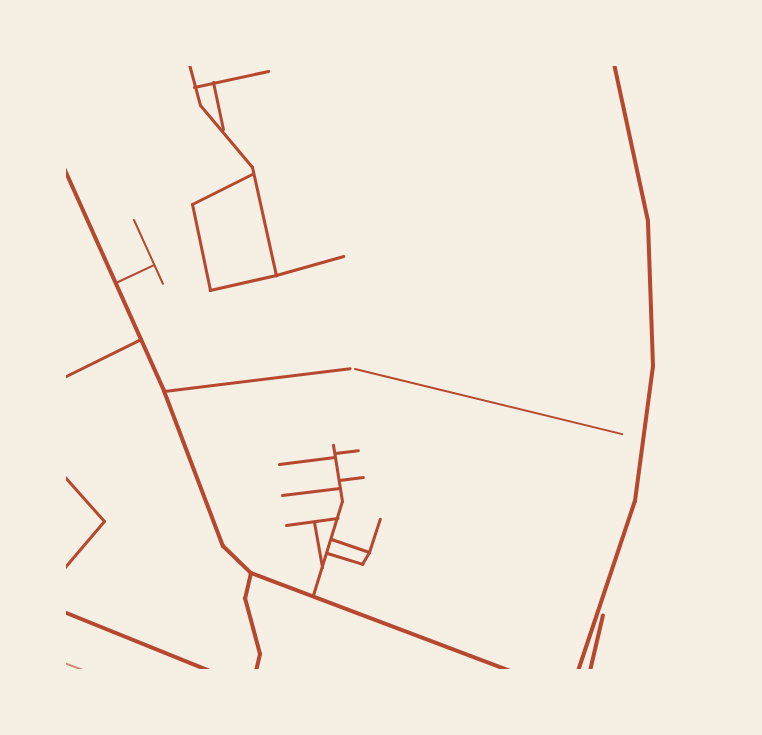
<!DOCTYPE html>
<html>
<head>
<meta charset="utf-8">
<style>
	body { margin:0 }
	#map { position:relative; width:762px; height:735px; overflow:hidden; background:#f6efe4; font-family:"Alegreya Sans",sans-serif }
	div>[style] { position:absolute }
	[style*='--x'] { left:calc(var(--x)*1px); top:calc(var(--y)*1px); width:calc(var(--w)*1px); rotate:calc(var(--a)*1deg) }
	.path>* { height:2px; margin:-1px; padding:0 1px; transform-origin:1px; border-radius:1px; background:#b5482f }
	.service>* { height:2px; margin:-1px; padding:0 1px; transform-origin:1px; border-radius:1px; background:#b5482f }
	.minor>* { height:3px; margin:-1.5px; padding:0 1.5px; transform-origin:1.5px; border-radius:1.5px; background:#b5482f }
	.tertiary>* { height:4px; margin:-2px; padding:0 2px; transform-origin:2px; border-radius:2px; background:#b5482f }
	.secondary>* { height:4px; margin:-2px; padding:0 2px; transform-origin:2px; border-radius:2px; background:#b5482f }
	.rail>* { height:2px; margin:-1px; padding:0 1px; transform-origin:1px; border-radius:1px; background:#cf8b77 }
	span { translate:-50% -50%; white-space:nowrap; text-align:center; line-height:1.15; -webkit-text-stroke:8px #f6efe4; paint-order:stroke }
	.frame { position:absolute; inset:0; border:66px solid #f6efe4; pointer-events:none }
</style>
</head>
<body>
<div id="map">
	<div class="path">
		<div style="--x:355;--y:369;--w:275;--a:13.7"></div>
	</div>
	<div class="service">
		<div style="--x:134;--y:220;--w:70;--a:65.6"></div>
		<div style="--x:116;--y:283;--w:42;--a:-25.3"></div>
	</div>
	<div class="minor">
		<div style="--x:189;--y:64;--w:42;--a:75"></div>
		<div style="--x:200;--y:105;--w:81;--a:50"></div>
		<div style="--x:252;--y:167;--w:111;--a:77.5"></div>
		<div style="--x:276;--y:275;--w:68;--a:167.2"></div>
		<div style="--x:210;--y:290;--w:88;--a:-101.8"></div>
		<div style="--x:192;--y:204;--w:67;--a:-26.6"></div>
		<div style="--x:213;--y:82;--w:48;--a:78"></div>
		<div style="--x:194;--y:87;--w:76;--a:-12.2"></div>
		<div style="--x:276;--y:275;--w:70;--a:-15.8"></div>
		<div style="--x:64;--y:377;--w:86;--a:-26.3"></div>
		<div style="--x:164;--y:391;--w:187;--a:-7"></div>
		<div style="--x:335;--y:453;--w:23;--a:-7"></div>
		<div style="--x:279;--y:464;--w:56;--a:-7.1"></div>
		<div style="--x:64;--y:476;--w:60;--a:48.4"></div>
		<div style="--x:104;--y:521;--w:62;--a:130.4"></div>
		<div style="--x:339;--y:480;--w:24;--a:-7"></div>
		<div style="--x:282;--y:495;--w:58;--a:-6.9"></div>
		<div style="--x:314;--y:522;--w:46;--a:79.9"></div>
		<div style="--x:286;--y:525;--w:52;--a:-7.7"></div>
		<div style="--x:369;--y:552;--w:35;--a:-72"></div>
		<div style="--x:327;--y:553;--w:37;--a:17"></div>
		<div style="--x:362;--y:564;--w:14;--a:-60"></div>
		<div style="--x:369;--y:552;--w:40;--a:-161.1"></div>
		<div style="--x:313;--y:595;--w:98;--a:-72.9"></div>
		<div style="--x:342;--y:501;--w:57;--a:-99.1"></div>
	</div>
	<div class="tertiary">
		<div style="--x:64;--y:168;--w:244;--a:65.8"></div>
		<div style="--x:164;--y:391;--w:166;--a:69.2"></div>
		<div style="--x:223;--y:546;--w:39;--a:44"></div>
		<div style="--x:251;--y:573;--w:277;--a:20.7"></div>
		<div style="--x:251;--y:573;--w:26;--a:103"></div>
		<div style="--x:245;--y:598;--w:58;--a:75"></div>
		<div style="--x:260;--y:654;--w:17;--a:103"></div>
		<div style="--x:64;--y:612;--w:157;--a:22"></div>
	</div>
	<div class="secondary">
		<div style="--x:578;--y:671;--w:179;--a:-71.5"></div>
		<div style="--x:635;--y:501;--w:136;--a:-82.4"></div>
		<div style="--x:653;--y:366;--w:145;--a:-92"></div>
		<div style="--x:648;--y:221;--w:161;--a:-102.2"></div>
		<div style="--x:590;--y:671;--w:57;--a:-76.9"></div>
	</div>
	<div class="rail">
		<div style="--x:64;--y:663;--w:23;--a:20"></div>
	</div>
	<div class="frame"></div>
</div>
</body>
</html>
